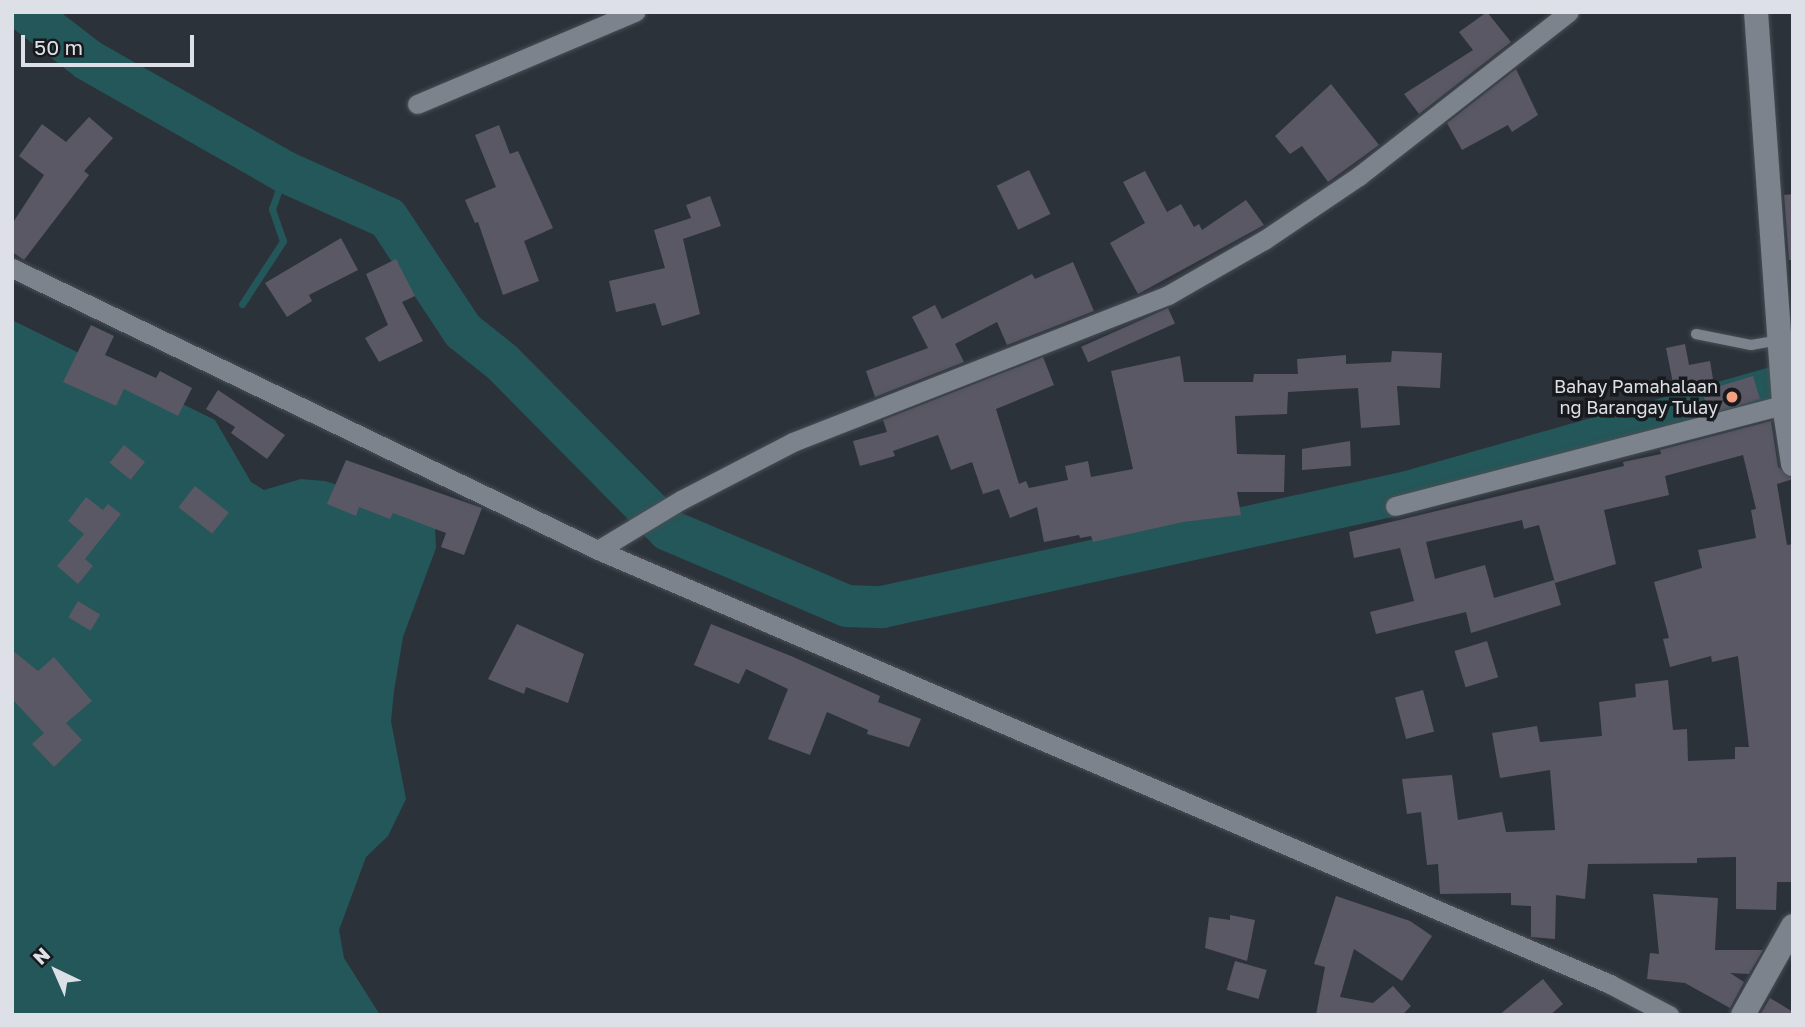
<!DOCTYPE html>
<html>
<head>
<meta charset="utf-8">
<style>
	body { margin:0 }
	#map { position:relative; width:1805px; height:1027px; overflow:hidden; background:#2c323a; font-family:"Golos Text",sans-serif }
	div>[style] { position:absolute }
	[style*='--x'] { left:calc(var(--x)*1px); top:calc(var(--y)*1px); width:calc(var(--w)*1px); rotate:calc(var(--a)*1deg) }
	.water>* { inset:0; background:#235759 }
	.stream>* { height:7px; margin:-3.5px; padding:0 3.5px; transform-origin:3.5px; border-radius:3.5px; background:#235759 }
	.river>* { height:42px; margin:-21px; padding:0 21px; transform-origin:21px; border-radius:21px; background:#235759 }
	.building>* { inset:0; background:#595864; transform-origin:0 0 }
	.roads { filter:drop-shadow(0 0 2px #484e54) drop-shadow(0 0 2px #484e54) }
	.service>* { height:10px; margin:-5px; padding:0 5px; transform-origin:5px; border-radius:5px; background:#7c838d }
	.minor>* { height:19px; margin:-9.5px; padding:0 9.5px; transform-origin:9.5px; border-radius:9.5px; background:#7c838d }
	.tertiary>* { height:24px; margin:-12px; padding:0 12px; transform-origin:12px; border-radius:12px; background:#7c838d }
	.dots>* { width:19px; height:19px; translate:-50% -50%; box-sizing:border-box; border:4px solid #17191d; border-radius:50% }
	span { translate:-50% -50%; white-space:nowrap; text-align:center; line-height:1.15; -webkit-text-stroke:7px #17191d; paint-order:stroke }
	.poi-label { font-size:18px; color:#dde1e7 }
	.right { translate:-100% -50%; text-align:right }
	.frame { position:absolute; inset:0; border:14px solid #dde1e7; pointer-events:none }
	.north { position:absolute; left:21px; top:936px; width:70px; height:70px; -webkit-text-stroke:5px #17191d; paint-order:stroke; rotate:316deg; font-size:19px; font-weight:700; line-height:28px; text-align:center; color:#dde1e7 }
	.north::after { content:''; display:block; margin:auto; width:24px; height:32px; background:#dde1e7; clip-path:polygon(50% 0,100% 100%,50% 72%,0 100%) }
	.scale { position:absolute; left:21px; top:35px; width:173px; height:32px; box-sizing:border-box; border:4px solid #dde1e7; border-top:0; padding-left:9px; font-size:21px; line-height:24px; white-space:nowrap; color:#dde1e7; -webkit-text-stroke:5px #17191d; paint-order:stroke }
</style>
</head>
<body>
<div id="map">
	<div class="water">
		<div style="clip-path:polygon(12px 320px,215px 420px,251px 482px,264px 490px,301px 479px,325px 481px,357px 491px,435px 527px,436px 548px,403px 637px,394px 691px,391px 721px,406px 799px,388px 836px,366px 857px,339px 930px,344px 958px,380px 1015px,12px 1015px)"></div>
	</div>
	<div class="stream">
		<div style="--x:242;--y:304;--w:75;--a:-56.9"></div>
		<div style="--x:283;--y:241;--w:34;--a:-109"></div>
		<div style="--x:272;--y:209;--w:39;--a:-71"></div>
	</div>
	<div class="river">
		<div style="--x:26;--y:12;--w:78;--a:37.7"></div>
		<div style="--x:88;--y:60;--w:227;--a:29.6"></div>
		<div style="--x:285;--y:172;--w:113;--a:24.1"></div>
		<div style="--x:388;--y:218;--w:136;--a:56.4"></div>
		<div style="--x:463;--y:331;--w:50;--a:38.5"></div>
		<div style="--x:502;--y:362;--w:236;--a:45.3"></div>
		<div style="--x:668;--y:530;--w:194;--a:23"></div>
		<div style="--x:847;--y:606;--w:35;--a:2"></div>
		<div style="--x:882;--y:607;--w:538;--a:-12.33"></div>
		<div style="--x:1408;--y:492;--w:400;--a:-15.9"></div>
	</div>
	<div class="building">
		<div style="clip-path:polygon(1487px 12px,1511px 42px,1419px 114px,1404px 94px,1473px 50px,1459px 32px)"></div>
		<div style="clip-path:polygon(1516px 69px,1538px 115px,1512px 132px,1508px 125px,1462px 150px,1447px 123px)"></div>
		<div style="clip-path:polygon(1331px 84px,1379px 145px,1328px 182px,1302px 146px,1290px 154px,1275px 136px)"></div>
		<div style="clip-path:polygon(89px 117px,113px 138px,84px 171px,89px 175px,24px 260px,12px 252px,12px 224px,44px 175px,19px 156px,42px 124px,66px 142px)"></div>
		<div style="clip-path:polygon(499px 125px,510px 154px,518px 151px,553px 228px,524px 241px,539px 281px,503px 295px,478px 222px,475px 223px,465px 200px,496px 187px,475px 135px)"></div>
		<div style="left:1029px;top:170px;width:49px;height:36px;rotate:64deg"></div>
		<div style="clip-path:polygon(1145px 171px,1167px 212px,1181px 204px,1194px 227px,1199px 224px,1202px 230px,1246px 200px,1264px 225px,1138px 294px,1110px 243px,1145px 223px,1123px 182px)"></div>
		<div style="clip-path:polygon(1793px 194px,1793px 260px,1789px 260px,1784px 195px)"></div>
		<div style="clip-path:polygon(710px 196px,721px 226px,683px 239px,700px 314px,662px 326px,655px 303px,616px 312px,609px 281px,665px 268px,654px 230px,691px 218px,686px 205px)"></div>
		<div style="clip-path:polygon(341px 238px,358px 270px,309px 295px,312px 301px,287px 317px,265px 283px)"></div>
		<div style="clip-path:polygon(396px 259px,415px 296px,402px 302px,423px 341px,379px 362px,365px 338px,388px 325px,366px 274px)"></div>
		<div style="clip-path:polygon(1073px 262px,1094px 311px,1007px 345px,997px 322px,955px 344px,964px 362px,875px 397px,866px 371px,928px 348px,912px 317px,935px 305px,942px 319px,1032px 274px,1035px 279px)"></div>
		<div style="left:1168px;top:308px;width:17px;height:95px;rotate:66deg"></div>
		<div style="clip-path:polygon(91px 325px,114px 336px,105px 355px,156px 378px,160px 371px,192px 388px,178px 416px,124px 389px,116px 406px,63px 382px)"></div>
		<div style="clip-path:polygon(1685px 344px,1689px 365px,1710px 361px,1713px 379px,1674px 388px,1666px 348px)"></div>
		<div style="clip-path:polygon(1392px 351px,1442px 353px,1440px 388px,1397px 386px,1400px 425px,1361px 428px,1358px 388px,1288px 392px,1287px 414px,1235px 416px,1237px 454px,1285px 455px,1284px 492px,1237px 492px,1241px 515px,1183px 522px,1093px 542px,1091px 536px,1080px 538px,1079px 535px,1044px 542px,1037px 507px,1010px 518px,999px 489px,983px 494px,972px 462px,951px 470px,938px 435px,893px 451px,895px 456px,860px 466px,853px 441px,887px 432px,883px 420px,1043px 357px,1054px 385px,996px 409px,1019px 484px,1026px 481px,1029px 488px,1068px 480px,1065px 466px,1088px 461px,1091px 477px,1133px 469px,1111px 371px,1180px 356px,1184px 382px,1253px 382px,1254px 374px,1298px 374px,1297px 359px,1346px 355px,1346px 364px,1391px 362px)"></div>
		<div style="left:1753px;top:376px;width:24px;height:53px;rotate:73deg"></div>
		<div style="clip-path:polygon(218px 390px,285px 435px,267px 459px,231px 433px,235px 427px,206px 409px)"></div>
		<div style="clip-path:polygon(1771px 421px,1778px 467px,1793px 479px,1777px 484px,1787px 545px,1793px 544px,1793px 882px,1777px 882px,1776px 910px,1736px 909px,1736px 857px,1697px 858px,1697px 863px,1588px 864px,1585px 899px,1556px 895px,1555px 939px,1531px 937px,1531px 906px,1511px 905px,1511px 893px,1440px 894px,1438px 864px,1427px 865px,1421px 812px,1407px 814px,1402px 779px,1452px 775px,1458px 820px,1502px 812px,1506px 832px,1555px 830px,1550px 770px,1500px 778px,1492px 733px,1537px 726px,1540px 742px,1602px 736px,1599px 702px,1636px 697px,1635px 684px,1668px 680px,1673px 730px,1687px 729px,1688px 761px,1735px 759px,1735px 747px,1749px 747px,1738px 656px,1712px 662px,1711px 656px,1670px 667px,1663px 639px,1669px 638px,1654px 582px,1702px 568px,1698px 550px,1756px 538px,1751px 510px,1756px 509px,1743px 455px,1665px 476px,1669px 495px,1604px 510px,1616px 564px,1555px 583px,1539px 525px,1524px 529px,1522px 520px,1426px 542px,1435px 579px,1485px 565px,1494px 598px,1554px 580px,1561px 605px,1471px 633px,1466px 612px,1376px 634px,1370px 612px,1414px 601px,1400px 548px,1354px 558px,1349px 532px,1624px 466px,1623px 462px,1661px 454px,1660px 450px)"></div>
		<div style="clip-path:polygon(1350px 441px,1351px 466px,1302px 470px,1302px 449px)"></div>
		<div style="left:124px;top:445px;width:27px;height:23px;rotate:39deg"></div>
		<div style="clip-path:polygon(346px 460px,482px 508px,464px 555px,441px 547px,446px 533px,393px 513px,390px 519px,359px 507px,356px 516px,327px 504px)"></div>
		<div style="left:195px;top:486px;width:43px;height:27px;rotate:38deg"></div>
		<div style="clip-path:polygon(86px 497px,103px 510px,108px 504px,121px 514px,85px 559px,93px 566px,78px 584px,57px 566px,84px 534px,68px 521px)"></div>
		<div style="left:78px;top:601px;width:26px;height:19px;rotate:31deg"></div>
		<div style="clip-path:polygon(517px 624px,584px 654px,568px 703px,526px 687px,524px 694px,488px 679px)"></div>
		<div style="clip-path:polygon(711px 624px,791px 656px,880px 696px,878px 702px,921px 719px,909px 747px,867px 734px,868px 730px,827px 712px,810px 755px,768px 739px,788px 689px,746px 669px,739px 684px,694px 665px)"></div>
		<div style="left:1487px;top:641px;width:38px;height:34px;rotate:73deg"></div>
		<div style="clip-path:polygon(12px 650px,38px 671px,54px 657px,92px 701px,66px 723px,82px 740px,54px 767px,32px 744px,44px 733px,12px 699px)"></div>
		<div style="left:1423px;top:690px;width:43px;height:29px;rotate:75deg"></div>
		<div style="clip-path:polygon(1653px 894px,1718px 898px,1715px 950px,1763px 950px,1749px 974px,1730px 973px,1744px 982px,1730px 1008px,1685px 983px,1647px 979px,1650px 953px,1659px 954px)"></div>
		<div style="clip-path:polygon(1336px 896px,1410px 921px,1432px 936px,1402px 981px,1354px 949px,1340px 997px,1373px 1003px,1393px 986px,1411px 1006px,1402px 1015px,1316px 1015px,1325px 967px,1314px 964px)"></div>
		<div style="clip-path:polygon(1230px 915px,1255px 920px,1247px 961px,1205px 948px,1209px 917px,1230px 920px)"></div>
		<div style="left:1235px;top:961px;width:33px;height:30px;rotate:16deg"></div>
		<div style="clip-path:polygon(1543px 979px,1563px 1004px,1550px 1015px,1499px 1015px)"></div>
		<div style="clip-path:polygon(1770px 998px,1793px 1012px,1793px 1015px,1760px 1015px)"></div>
	</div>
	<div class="roads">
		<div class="service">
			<div style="--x:1696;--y:334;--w:56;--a:11.3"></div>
			<div style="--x:1751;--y:345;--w:27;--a:-10"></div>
		</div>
		<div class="minor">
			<div style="--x:417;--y:104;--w:237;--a:-22.9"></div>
			<div style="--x:12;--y:268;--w:650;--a:25.7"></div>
			<div style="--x:598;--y:550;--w:1101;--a:23.21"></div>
			<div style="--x:1610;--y:984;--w:67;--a:27.7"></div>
			<div style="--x:1395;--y:506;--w:402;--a:-14.6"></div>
			<div style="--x:598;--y:550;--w:97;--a:-31.1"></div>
			<div style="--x:681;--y:500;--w:126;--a:-27.4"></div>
			<div style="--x:793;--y:442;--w:403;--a:-21.4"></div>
			<div style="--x:1168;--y:295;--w:111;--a:-29.8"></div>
			<div style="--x:1264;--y:240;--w:115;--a:-34"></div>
			<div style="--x:1359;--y:176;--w:266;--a:-38"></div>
		</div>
		<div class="tertiary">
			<div style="--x:1756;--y:12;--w:394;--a:85.9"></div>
			<div style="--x:1784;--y:405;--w:60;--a:81.3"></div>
			<div style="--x:1743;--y:1015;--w:102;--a:-60.7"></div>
		</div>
	</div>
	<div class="dots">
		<div style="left:1732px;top:397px;background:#f2a07f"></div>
	</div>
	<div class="poi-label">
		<span class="right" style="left:1718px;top:397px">Bahay Pamahalaan<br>ng Barangay Tulay</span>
	</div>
	<div class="frame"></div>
	<div class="north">N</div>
	<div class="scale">50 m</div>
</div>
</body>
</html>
